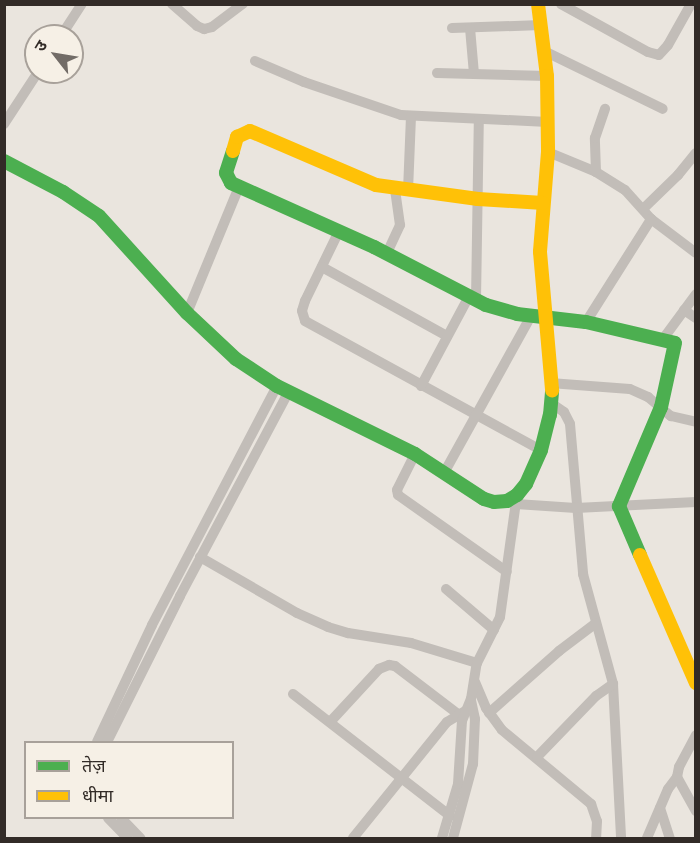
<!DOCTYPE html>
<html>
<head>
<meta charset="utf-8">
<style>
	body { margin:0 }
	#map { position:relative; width:700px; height:843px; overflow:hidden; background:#eae5de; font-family:Barlow,"Noto Sans Devanagari",sans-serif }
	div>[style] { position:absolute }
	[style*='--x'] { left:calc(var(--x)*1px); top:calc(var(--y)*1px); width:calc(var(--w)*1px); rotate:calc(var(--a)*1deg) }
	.street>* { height:10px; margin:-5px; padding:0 5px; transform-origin:5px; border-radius:5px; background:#c2bdb8 }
	.fast>* { height:14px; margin:-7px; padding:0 7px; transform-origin:7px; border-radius:7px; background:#4caf50 }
	.slow>* { height:14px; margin:-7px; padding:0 7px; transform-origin:7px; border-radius:7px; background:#ffc107 }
	span { translate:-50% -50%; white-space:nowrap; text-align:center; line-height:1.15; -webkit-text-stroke:4.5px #f6f0e6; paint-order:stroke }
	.frame { position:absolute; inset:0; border:6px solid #322b27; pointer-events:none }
	.legend { position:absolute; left:24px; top:741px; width:210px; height:78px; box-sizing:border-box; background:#f6f0e6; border:2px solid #a8a19a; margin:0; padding:8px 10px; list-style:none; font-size:18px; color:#322b27 }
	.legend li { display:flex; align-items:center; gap:12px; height:30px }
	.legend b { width:30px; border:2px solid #a8a19a }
	.north { position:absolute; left:24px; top:24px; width:60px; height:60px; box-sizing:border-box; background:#f6f0e6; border:2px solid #a8a19a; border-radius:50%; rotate:301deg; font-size:16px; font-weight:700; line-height:24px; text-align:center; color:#322b27 }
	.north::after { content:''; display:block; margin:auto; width:21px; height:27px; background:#726c67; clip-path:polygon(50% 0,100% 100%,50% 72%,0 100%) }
</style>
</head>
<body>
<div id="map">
	<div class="street">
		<div style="--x:172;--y:4;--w:33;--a:41"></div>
		<div style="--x:197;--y:26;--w:8;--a:23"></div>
		<div style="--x:204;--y:29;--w:8;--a:-14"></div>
		<div style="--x:212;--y:27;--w:39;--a:-37"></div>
		<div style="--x:561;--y:4;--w:99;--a:28.9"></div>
		<div style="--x:648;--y:52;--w:11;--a:15"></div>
		<div style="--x:659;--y:55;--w:13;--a:-48"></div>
		<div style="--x:668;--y:45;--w:47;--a:-60.7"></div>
		<div style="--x:452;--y:28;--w:89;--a:-1.9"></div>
		<div style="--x:470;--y:28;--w:46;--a:85"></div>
		<div style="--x:61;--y:36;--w:38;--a:-57"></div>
		<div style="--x:544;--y:51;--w:132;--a:26"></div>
		<div style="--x:255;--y:61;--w:53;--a:23.2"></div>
		<div style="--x:304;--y:82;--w:102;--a:18.8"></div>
		<div style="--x:401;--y:115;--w:147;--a:2.7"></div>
		<div style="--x:437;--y:73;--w:110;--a:1.6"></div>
		<div style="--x:4;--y:124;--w:62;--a:-56.8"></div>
		<div style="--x:548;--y:152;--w:52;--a:22.6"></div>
		<div style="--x:596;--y:172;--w:34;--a:32"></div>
		<div style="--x:625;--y:190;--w:39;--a:48"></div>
		<div style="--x:651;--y:219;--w:56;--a:37.1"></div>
		<div style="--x:596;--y:172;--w:34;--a:-92"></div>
		<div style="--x:595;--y:138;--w:31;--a:-71"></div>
		<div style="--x:408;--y:191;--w:75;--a:-87.7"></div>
		<div style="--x:643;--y:209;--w:49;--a:-44.2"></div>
		<div style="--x:678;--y:175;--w:28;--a:-51"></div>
		<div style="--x:339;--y:231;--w:78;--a:115.9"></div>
		<div style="--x:305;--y:301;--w:10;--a:107"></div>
		<div style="--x:302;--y:311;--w:10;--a:73"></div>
		<div style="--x:305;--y:321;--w:269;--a:28.7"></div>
		<div style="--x:387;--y:253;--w:31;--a:-65"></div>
		<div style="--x:400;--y:225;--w:35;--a:-98"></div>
		<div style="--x:322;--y:267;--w:143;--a:28.9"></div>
		<div style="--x:476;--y:300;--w:181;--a:-89.1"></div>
		<div style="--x:684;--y:310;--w:14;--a:34"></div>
		<div style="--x:187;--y:313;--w:136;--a:-67.6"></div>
		<div style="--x:586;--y:322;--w:122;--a:-57.7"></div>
		<div style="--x:663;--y:339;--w:56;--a:-53.7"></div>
		<div style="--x:550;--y:383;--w:80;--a:4.3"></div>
		<div style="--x:630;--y:389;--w:20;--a:24"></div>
		<div style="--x:648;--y:397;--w:30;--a:40"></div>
		<div style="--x:671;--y:416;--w:26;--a:13"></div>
		<div style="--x:421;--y:386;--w:102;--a:-61.9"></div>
		<div style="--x:551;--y:403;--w:16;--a:35"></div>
		<div style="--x:564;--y:412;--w:13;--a:63"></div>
		<div style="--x:570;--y:424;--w:151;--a:85"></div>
		<div style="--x:583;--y:574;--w:114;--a:74.7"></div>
		<div style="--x:613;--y:684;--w:154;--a:87"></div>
		<div style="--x:415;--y:454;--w:40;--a:116.6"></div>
		<div style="--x:397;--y:490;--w:5;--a:79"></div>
		<div style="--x:398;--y:495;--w:133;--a:35.2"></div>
		<div style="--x:444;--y:473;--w:179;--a:-61"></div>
		<div style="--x:516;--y:504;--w:60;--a:3.8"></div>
		<div style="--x:576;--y:508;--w:120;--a:-2.9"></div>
		<div style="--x:200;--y:557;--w:112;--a:30"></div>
		<div style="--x:297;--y:613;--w:34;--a:24"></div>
		<div style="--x:328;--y:627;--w:21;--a:17"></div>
		<div style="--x:348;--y:633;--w:64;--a:9"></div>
		<div style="--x:411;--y:643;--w:69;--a:16.9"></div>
		<div style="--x:446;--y:589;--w:63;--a:40.5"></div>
		<div style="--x:475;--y:682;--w:28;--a:67"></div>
		<div style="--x:486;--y:708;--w:27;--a:54"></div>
		<div style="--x:502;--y:730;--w:116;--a:39.7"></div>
		<div style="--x:591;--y:804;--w:18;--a:71"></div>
		<div style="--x:597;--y:821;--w:17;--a:93"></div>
		<div style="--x:293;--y:694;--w:199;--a:37.8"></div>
		<div style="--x:489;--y:713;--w:94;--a:-41.5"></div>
		<div style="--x:559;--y:651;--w:46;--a:-37.1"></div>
		<div style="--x:331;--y:721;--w:71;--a:-47.3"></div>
		<div style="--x:379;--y:669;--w:11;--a:-22"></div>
		<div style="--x:389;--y:665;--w:6;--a:9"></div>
		<div style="--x:395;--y:666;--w:79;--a:37.3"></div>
		<div style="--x:696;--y:735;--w:36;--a:118"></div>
		<div style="--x:679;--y:767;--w:10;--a:101"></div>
		<div style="--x:677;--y:777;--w:39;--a:61"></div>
		<div style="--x:97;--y:742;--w:129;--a:-64.8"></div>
		<div style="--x:152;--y:625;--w:270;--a:-62.4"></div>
		<div style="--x:107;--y:742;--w:163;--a:-63.4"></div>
		<div style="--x:180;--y:596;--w:232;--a:-62"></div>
		<div style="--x:537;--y:757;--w:85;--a:-46"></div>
		<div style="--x:596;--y:696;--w:21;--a:-35"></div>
		<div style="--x:660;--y:808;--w:32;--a:72"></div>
		<div style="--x:108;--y:818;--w:28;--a:46"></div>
		<div style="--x:121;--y:818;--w:28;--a:46"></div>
		<div style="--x:353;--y:838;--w:149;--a:-51"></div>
		<div style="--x:447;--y:722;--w:23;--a:-31"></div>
		<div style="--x:442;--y:838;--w:56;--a:-73.5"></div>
		<div style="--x:458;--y:784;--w:63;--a:-86.4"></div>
		<div style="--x:462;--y:721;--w:24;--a:-68"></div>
		<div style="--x:471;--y:699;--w:36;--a:-81"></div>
		<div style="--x:477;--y:663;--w:51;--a:-63.4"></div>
		<div style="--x:500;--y:617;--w:123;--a:-82.1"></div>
		<div style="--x:453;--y:838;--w:77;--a:-74.9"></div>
		<div style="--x:473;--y:764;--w:45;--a:-87.5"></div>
		<div style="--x:475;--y:719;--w:19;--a:-102"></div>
		<div style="--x:647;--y:838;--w:53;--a:-66.8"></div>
		<div style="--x:668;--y:789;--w:15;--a:-53"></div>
	</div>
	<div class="fast">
		<div style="--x:233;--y:151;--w:23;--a:108"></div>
		<div style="--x:226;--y:173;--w:11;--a:63"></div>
		<div style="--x:231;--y:183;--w:157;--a:24.1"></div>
		<div style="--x:374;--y:247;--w:126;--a:27.4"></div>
		<div style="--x:486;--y:305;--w:32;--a:16"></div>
		<div style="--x:517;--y:314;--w:69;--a:6.6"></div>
		<div style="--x:586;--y:322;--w:91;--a:13.3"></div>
		<div style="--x:675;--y:343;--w:66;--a:102.3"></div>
		<div style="--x:661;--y:407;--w:108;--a:113"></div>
		<div style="--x:619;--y:506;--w:53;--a:66.8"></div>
		<div style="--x:4;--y:161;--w:67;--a:27.7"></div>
		<div style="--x:63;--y:192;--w:43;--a:33.7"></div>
		<div style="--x:99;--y:216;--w:131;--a:47.8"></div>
		<div style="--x:187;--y:313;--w:67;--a:43.2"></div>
		<div style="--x:236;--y:359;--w:49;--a:33.4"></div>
		<div style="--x:277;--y:386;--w:154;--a:26.2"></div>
		<div style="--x:415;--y:454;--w:82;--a:33.1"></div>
		<div style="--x:484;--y:499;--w:10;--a:17"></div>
		<div style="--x:494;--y:502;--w:13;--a:-4"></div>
		<div style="--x:507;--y:501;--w:12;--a:-31"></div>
		<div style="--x:517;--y:495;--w:14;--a:-51"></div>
		<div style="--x:526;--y:484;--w:37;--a:-66"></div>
		<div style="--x:541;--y:450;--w:36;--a:-76"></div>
		<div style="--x:550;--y:415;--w:25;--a:-85"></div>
	</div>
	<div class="slow">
		<div style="--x:538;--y:4;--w:73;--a:82.9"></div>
		<div style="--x:547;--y:76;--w:76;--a:89.2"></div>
		<div style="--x:548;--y:152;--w:100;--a:94.6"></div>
		<div style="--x:540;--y:252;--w:139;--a:85"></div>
		<div style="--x:233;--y:151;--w:15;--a:-74"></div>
		<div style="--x:237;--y:137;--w:14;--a:-25"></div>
		<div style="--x:250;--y:131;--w:137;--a:23.2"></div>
		<div style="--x:376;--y:185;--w:103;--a:7.8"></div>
		<div style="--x:478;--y:199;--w:65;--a:3.5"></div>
		<div style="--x:640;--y:555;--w:140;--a:66.4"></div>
	</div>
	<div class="frame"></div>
	<ul class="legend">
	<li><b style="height:8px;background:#4caf50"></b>तेज़</li>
	<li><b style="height:8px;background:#ffc107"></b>धीमा</li>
	</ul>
	<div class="north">उ</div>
</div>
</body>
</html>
